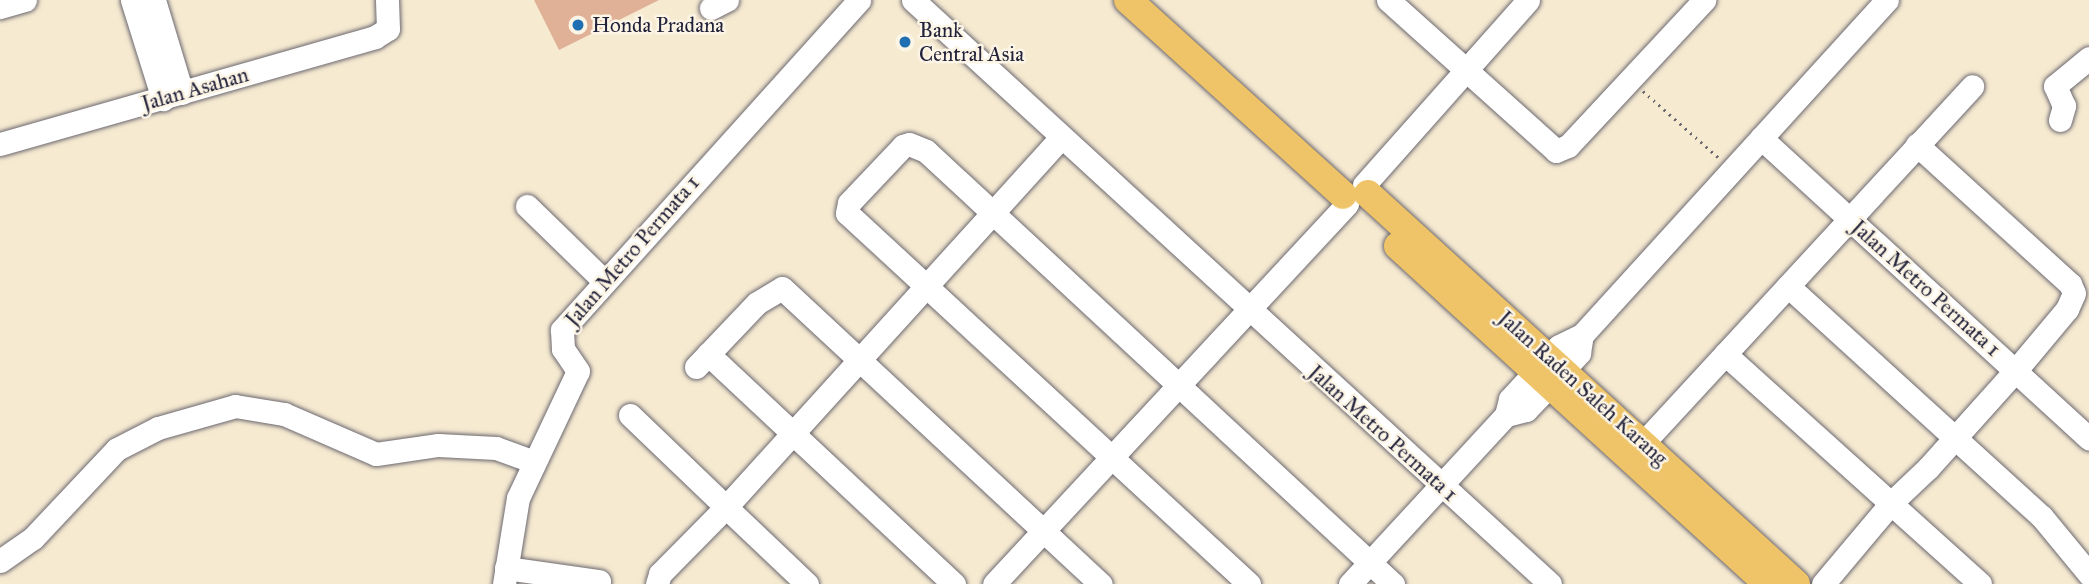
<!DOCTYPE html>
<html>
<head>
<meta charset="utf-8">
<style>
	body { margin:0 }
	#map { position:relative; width:2089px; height:584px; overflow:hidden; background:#f6ead1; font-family:"IM FELL Great Primer",serif }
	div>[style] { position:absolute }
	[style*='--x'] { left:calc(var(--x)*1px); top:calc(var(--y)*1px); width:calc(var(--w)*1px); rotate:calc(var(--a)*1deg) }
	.building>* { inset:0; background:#e0b196 }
	.path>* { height:2.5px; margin-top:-1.25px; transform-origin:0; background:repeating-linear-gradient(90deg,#6c6870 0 2px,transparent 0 7px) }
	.roads { filter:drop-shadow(0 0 2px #6c6870) drop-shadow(0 0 2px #6c6870) }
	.minor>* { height:23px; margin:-11.5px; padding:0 11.5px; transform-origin:11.5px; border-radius:11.5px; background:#fff }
	.major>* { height:28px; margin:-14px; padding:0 14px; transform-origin:14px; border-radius:14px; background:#efc469 }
	.dots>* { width:19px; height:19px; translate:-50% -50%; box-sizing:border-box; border:4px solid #fcf5e5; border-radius:50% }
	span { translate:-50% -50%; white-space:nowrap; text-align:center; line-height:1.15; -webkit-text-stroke:5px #fcf5e5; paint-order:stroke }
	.poi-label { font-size:21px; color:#22223b }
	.left { translate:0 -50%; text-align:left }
	.street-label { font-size:21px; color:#22223b }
</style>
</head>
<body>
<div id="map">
	<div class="building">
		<div style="clip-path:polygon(534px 0,659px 0,559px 50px)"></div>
	</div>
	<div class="path">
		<div style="--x:1643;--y:91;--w:101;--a:41.4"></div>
	</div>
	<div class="roads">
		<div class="minor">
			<div style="--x:132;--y:0;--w:104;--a:72.6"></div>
			<div style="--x:154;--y:0;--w:97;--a:73.2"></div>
			<div style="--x:913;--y:0;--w:864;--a:42.51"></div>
			<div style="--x:1388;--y:0;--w:226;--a:41.9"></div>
			<div style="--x:1556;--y:151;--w:13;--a:-23"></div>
			<div style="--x:1568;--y:146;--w:200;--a:-47"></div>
			<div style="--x:0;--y:7;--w:26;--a:-16"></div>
			<div style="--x:711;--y:8;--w:18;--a:-27"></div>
			<div style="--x:2060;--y:120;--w:15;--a:-74"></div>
			<div style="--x:2064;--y:106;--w:22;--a:-114"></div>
			<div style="--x:2055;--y:86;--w:44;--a:-39.5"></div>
			<div style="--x:1761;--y:138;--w:445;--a:42.5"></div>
			<div style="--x:0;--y:144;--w:390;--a:-15.9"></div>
			<div style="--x:375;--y:37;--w:15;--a:-32"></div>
			<div style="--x:388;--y:29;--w:29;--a:-92"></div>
			<div style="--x:1364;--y:185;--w:247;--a:-48.4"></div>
			<div style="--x:527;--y:206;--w:106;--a:44.2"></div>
			<div style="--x:1788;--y:286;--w:343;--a:42.3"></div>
			<div style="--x:2042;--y:517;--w:74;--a:50.5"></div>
			<div style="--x:708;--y:354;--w:337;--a:43.1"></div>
			<div style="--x:1725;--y:354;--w:343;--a:42"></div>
			<div style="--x:696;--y:367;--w:88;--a:-46.4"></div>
			<div style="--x:757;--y:303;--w:29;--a:-31"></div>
			<div style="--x:782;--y:288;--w:435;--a:42.9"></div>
			<div style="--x:630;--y:415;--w:133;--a:43.8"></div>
			<div style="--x:726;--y:507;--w:94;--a:134.6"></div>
			<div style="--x:660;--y:574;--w:10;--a:107"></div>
			<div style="--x:1506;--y:415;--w:21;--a:-14"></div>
			<div style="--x:1526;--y:410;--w:33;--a:-46"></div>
			<div style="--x:1549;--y:386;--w:45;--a:-47.7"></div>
			<div style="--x:1579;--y:353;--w:18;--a:-81"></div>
			<div style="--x:1644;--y:442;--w:484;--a:-47.3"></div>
			<div style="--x:0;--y:561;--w:40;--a:-34.9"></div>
			<div style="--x:33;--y:538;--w:122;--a:-46.7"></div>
			<div style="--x:117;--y:449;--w:46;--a:-27.1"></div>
			<div style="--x:158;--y:428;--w:80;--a:-15.9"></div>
			<div style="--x:235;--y:406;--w:50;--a:9.3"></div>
			<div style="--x:284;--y:414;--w:100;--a:23.5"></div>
			<div style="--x:376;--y:454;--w:63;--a:-8.3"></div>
			<div style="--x:438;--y:445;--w:58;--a:3"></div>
			<div style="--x:496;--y:448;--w:38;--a:20"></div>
			<div style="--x:506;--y:568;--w:94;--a:8"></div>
			<div style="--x:504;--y:584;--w:87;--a:-80.8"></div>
			<div style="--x:518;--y:498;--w:140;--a:-64.7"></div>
			<div style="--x:578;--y:371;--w:27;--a:-124"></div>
			<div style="--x:563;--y:349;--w:19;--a:-93"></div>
			<div style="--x:562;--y:330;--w:444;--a:-48"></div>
			<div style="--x:807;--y:584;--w:112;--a:-136.5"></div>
			<div style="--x:726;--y:507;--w:499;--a:-47.8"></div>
			<div style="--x:994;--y:584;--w:519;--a:-47.11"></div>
			<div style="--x:1249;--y:584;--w:547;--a:-137.3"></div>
			<div style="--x:847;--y:213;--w:10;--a:-79"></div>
			<div style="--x:849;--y:203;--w:79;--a:-46.5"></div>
			<div style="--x:903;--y:146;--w:6;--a:-18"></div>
			<div style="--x:909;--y:144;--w:18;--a:22"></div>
			<div style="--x:926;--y:151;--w:637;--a:42.84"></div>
			<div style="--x:1350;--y:584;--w:230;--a:-47.3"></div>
			<div style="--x:1506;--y:415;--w:16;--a:-76"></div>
			<div style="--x:1510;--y:399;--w:72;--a:-47.2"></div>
			<div style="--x:1559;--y:346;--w:25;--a:-26"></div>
			<div style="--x:1582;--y:335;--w:453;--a:-47.7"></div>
			<div style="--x:1823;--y:584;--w:106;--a:-50"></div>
			<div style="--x:1891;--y:503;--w:51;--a:-43.4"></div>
			<div style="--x:1928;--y:468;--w:132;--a:-48.1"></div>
			<div style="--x:2016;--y:370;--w:80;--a:-50.1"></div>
			<div style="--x:2067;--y:309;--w:17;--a:-66"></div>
			<div style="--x:2074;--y:293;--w:10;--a:-114"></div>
			<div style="--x:2070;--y:284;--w:207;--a:-137.7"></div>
		</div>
		<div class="major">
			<div style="--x:1128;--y:0;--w:290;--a:42.2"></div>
			<div style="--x:1368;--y:194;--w:579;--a:42.34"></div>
			<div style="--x:1398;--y:246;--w:501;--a:42.41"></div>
		</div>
	</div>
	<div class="dots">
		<div style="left:578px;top:25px;background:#1f6fb2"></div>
		<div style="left:905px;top:42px;background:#1f6fb2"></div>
	</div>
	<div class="poi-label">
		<span class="left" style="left:592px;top:25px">Honda Pradana</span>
		<span class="left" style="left:919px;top:42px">Bank<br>Central Asia</span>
	</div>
	<div class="street-label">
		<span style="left:195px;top:89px;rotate:-16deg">Jalan Asahan</span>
		<span style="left:632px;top:251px;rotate:-49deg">Jalan Metro Permata 1</span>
		<span style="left:1926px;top:288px;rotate:42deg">Jalan Metro Permata 1</span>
		<span style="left:1583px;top:388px;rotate:42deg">Jalan Raden Saleh Karang</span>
		<span style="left:1383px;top:433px;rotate:42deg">Jalan Metro Permata 1</span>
	</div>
</div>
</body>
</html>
